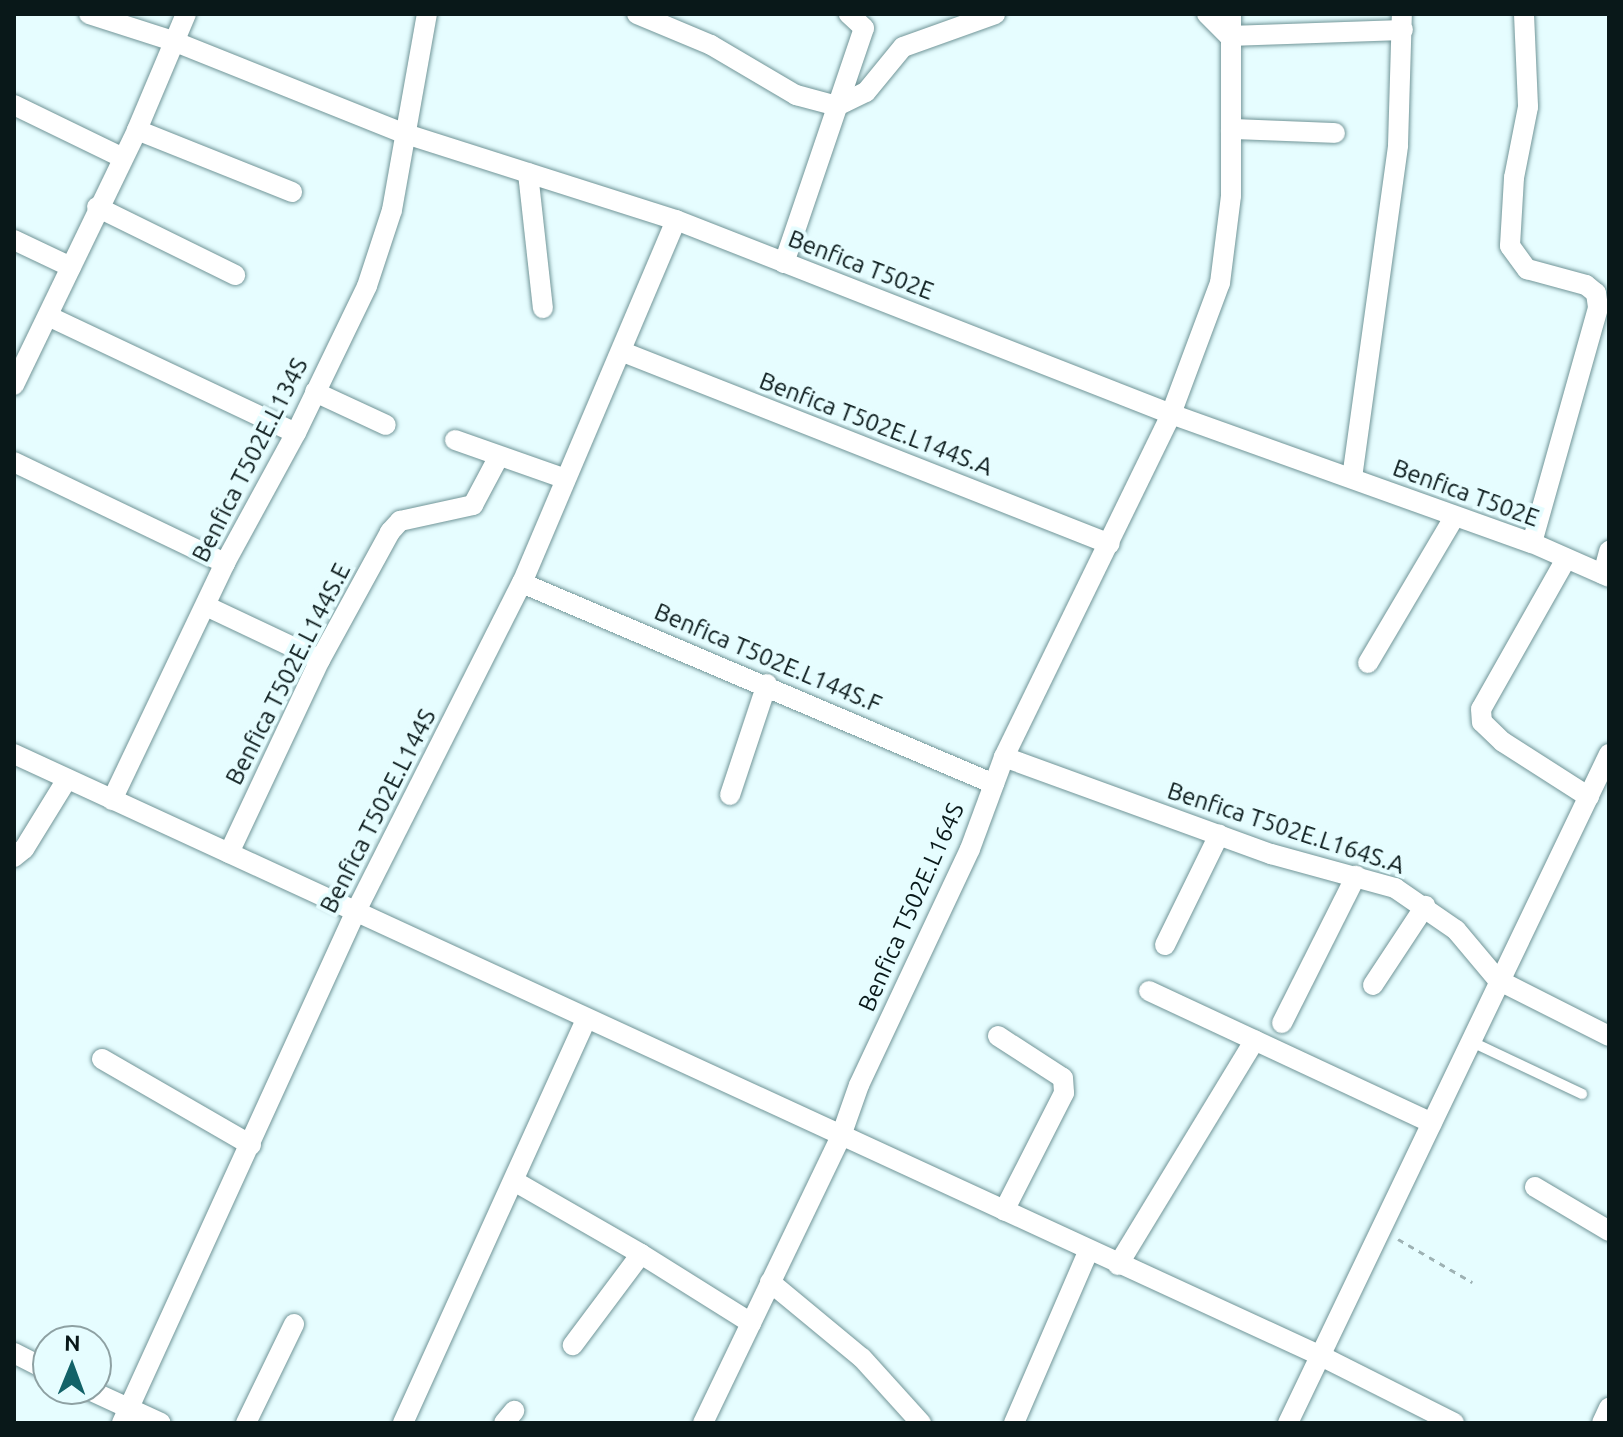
<!DOCTYPE html>
<html>
<head>
<meta charset="utf-8">
<style>
	body { margin:0 }
	#map { position:relative; width:1623px; height:1437px; overflow:hidden; background:#e6fdff; font-family:Ubuntu,sans-serif }
	div>[style] { position:absolute }
	[style*='--x'] { left:calc(var(--x)*1px); top:calc(var(--y)*1px); width:calc(var(--w)*1px); rotate:calc(var(--a)*1deg) }
	.path>* { height:3px; margin-top:-1.5px; transform-origin:0; background:repeating-linear-gradient(90deg,#9eb2b4 0 6px,transparent 0 12px) }
	.roads { filter:drop-shadow(0 0 2px #719598) drop-shadow(0 0 2px #719598) }
	.lane>* { height:10px; margin:-5px; padding:0 5px; transform-origin:5px; border-radius:5px; background:#fff }
	.street>* { height:20px; margin:-10px; padding:0 10px; transform-origin:10px; border-radius:10px; background:#fff }
	span { translate:-50% -50%; white-space:nowrap; text-align:center; line-height:1.15; -webkit-text-stroke:8px #e6fdff; paint-order:stroke }
	.street-label { font-size:24px; color:#091819 }
	.frame { position:absolute; inset:0; border:16px solid #091819; pointer-events:none }
	.north { position:absolute; left:32px; top:1325px; width:80px; height:80px; box-sizing:border-box; background:#e6fdff; border:2px solid #8ea1a3; border-radius:50%; rotate:1deg; font-size:22px; font-weight:700; line-height:32px; text-align:center; color:#091819 }
	.north::after { content:''; display:block; margin:auto; width:28px; height:36px; background:#126268; clip-path:polygon(50% 0,100% 100%,50% 72%,0 100%) }
</style>
</head>
<body>
<div id="map">
	<div class="path">
		<div style="--x:1398;--y:1239;--w:86;--a:30.2"></div>
	</div>
	<div class="roads">
		<div class="lane">
			<div style="--x:1470;--y:1041;--w:124;--a:25.3"></div>
		</div>
		<div class="street">
			<div style="--x:89;--y:14;--w:88;--a:17.8"></div>
			<div style="--x:173;--y:41;--w:251;--a:21.8"></div>
			<div style="--x:406;--y:134;--w:283;--a:17.7"></div>
			<div style="--x:676;--y:220;--w:532;--a:21.4"></div>
			<div style="--x:1171;--y:414;--w:383;--a:19.7"></div>
			<div style="--x:1532;--y:543;--w:84;--a:23.8"></div>
			<div style="--x:637;--y:14;--w:80;--a:22.7"></div>
			<div style="--x:711;--y:45;--w:99;--a:30.5"></div>
			<div style="--x:796;--y:95;--w:42;--a:15"></div>
			<div style="--x:837;--y:106;--w:32;--a:-26"></div>
			<div style="--x:866;--y:92;--w:58;--a:-50.6"></div>
			<div style="--x:903;--y:47;--w:98;--a:-19.7"></div>
			<div style="--x:1207;--y:14;--w:31;--a:45"></div>
			<div style="--x:1229;--y:36;--w:174;--a:-2"></div>
			<div style="--x:1524;--y:14;--w:93;--a:87.5"></div>
			<div style="--x:1528;--y:107;--w:72;--a:101.2"></div>
			<div style="--x:1514;--y:178;--w:68;--a:93.4"></div>
			<div style="--x:1510;--y:246;--w:29;--a:54"></div>
			<div style="--x:1527;--y:269;--w:61;--a:15.2"></div>
			<div style="--x:1586;--y:285;--w:13;--a:39"></div>
			<div style="--x:1596;--y:293;--w:15;--a:82"></div>
			<div style="--x:1598;--y:308;--w:244;--a:105.7"></div>
			<div style="--x:14;--y:105;--w:119;--a:25.9"></div>
			<div style="--x:1231;--y:129;--w:104;--a:2.2"></div>
			<div style="--x:137;--y:130;--w:167;--a:21.8"></div>
			<div style="--x:528;--y:173;--w:136;--a:83.7"></div>
			<div style="--x:97;--y:207;--w:154;--a:26.2"></div>
			<div style="--x:14;--y:240;--w:63;--a:25.3"></div>
			<div style="--x:784;--y:263;--w:248;--a:-71.2"></div>
			<div style="--x:864;--y:28;--w:21;--a:-137"></div>
			<div style="--x:48;--y:316;--w:274;--a:25.3"></div>
			<div style="--x:623;--y:352;--w:523;--a:21.52"></div>
			<div style="--x:14;--y:385;--w:283;--a:-64.2"></div>
			<div style="--x:137;--y:130;--w:126;--a:-67.1"></div>
			<div style="--x:315;--y:392;--w:78;--a:24.9"></div>
			<div style="--x:455;--y:440;--w:114;--a:19.4"></div>
			<div style="--x:14;--y:462;--w:234;--a:25.6"></div>
			<div style="--x:1352;--y:478;--w:336;--a:-82.1"></div>
			<div style="--x:1398;--y:145;--w:131;--a:-88.3"></div>
			<div style="--x:1566;--y:559;--w:172;--a:119.5"></div>
			<div style="--x:1481;--y:709;--w:13;--a:86"></div>
			<div style="--x:1482;--y:722;--w:29;--a:44"></div>
			<div style="--x:1503;--y:742;--w:102;--a:32.6"></div>
			<div style="--x:1603;--y:574;--w:24;--a:-75"></div>
			<div style="--x:522;--y:583;--w:513;--a:23.07"></div>
			<div style="--x:206;--y:606;--w:126;--a:25.3"></div>
			<div style="--x:1368;--y:663;--w:167;--a:-59.4"></div>
			<div style="--x:14;--y:754;--w:1439;--a:24.73"></div>
			<div style="--x:1321;--y:1356;--w:149;--a:26.7"></div>
			<div style="--x:1004;--y:757;--w:284;--a:20"></div>
			<div style="--x:1271;--y:854;--w:129;--a:15.3"></div>
			<div style="--x:1395;--y:888;--w:74;--a:34.5"></div>
			<div style="--x:1456;--y:930;--w:65;--a:50"></div>
			<div style="--x:1498;--y:980;--w:124;--a:26.8"></div>
			<div style="--x:730;--y:795;--w:117;--a:-71.6"></div>
			<div style="--x:112;--y:800;--w:263;--a:-64.5"></div>
			<div style="--x:225;--y:563;--w:148;--a:-61.4"></div>
			<div style="--x:296;--y:433;--w:163;--a:-64.2"></div>
			<div style="--x:367;--y:286;--w:80;--a:-71.8"></div>
			<div style="--x:392;--y:210;--w:199;--a:-79.9"></div>
			<div style="--x:229;--y:853;--w:213;--a:-64.8"></div>
			<div style="--x:320;--y:660;--w:146;--a:-61.3"></div>
			<div style="--x:390;--y:532;--w:15;--a:-48"></div>
			<div style="--x:400;--y:521;--w:75;--a:-12.4"></div>
			<div style="--x:473;--y:505;--w:53;--a:-62"></div>
			<div style="--x:14;--y:857;--w:13;--a:-39"></div>
			<div style="--x:24;--y:849;--w:82;--a:-58.4"></div>
			<div style="--x:1165;--y:945;--w:123;--a:-63.9"></div>
			<div style="--x:1373;--y:985;--w:95;--a:-56.6"></div>
			<div style="--x:1149;--y:991;--w:312;--a:25"></div>
			<div style="--x:1282;--y:1023;--w:165;--a:-63.3"></div>
			<div style="--x:998;--y:1036;--w:77;--a:32.9"></div>
			<div style="--x:1063;--y:1078;--w:15;--a:86"></div>
			<div style="--x:1064;--y:1093;--w:132;--a:117"></div>
			<div style="--x:102;--y:1059;--w:172;--a:30"></div>
			<div style="--x:514;--y:1181;--w:146;--a:29.9"></div>
			<div style="--x:641;--y:1254;--w:114;--a:126.8"></div>
			<div style="--x:1535;--y:1187;--w:86;--a:30.7"></div>
			<div style="--x:641;--y:1254;--w:130;--a:32.1"></div>
			<div style="--x:1118;--y:1265;--w:263;--a:-58.7"></div>
			<div style="--x:770;--y:1282;--w:119;--a:39.6"></div>
			<div style="--x:862;--y:1358;--w:88;--a:47.8"></div>
			<div style="--x:14;--y:1353;--w:38;--a:27"></div>
			<div style="--x:87;--y:1389;--w:81;--a:24.7"></div>
			<div style="--x:122;--y:1423;--w:563;--a:-65.44"></div>
			<div style="--x:356;--y:911;--w:368;--a:-63.2"></div>
			<div style="--x:522;--y:583;--w:394;--a:-67"></div>
			<div style="--x:246;--y:1423;--w:110;--a:-64.1"></div>
			<div style="--x:403;--y:1423;--w:443;--a:-65.6"></div>
			<div style="--x:504;--y:1423;--w:16;--a:-50"></div>
			<div style="--x:703;--y:1423;--w:318;--a:-64.3"></div>
			<div style="--x:841;--y:1136;--w:54;--a:-70.6"></div>
			<div style="--x:859;--y:1085;--w:261;--a:-64.8"></div>
			<div style="--x:970;--y:849;--w:98;--a:-69.7"></div>
			<div style="--x:1004;--y:757;--w:381;--a:-64"></div>
			<div style="--x:1171;--y:414;--w:140;--a:-69.5"></div>
			<div style="--x:1220;--y:283;--w:88;--a:-82.8"></div>
			<div style="--x:1231;--y:196;--w:182;--a:-90"></div>
			<div style="--x:1014;--y:1423;--w:186;--a:-66.6"></div>
			<div style="--x:1288;--y:1423;--w:742;--a:-64.37"></div>
			<div style="--x:1602;--y:1423;--w:17;--a:-65"></div>
		</div>
	</div>
	<div class="street-label">
		<span style="left:861px;top:265px;rotate:21deg">Benfica T502E</span>
		<span style="left:876px;top:424px;rotate:21deg">Benfica T502E.L144S.A</span>
		<span style="left:250px;top:460px;rotate:-63deg">Benfica T502E.L134S</span>
		<span style="left:1466px;top:493px;rotate:20deg">Benfica T502E</span>
		<span style="left:768px;top:658px;rotate:23deg">Benfica T502E.L144S.F</span>
		<span style="left:288px;top:674px;rotate:-63deg">Benfica T502E.L144S.E</span>
		<span style="left:378px;top:811px;rotate:-63deg">Benfica T502E.L144S</span>
		<span style="left:1286px;top:828px;rotate:18deg">Benfica T502E.L164S.A</span>
		<span style="left:911px;top:907px;rotate:-66deg">Benfica T502E.L164S</span>
	</div>
	<div class="frame"></div>
	<div class="north">N</div>
</div>
</body>
</html>
